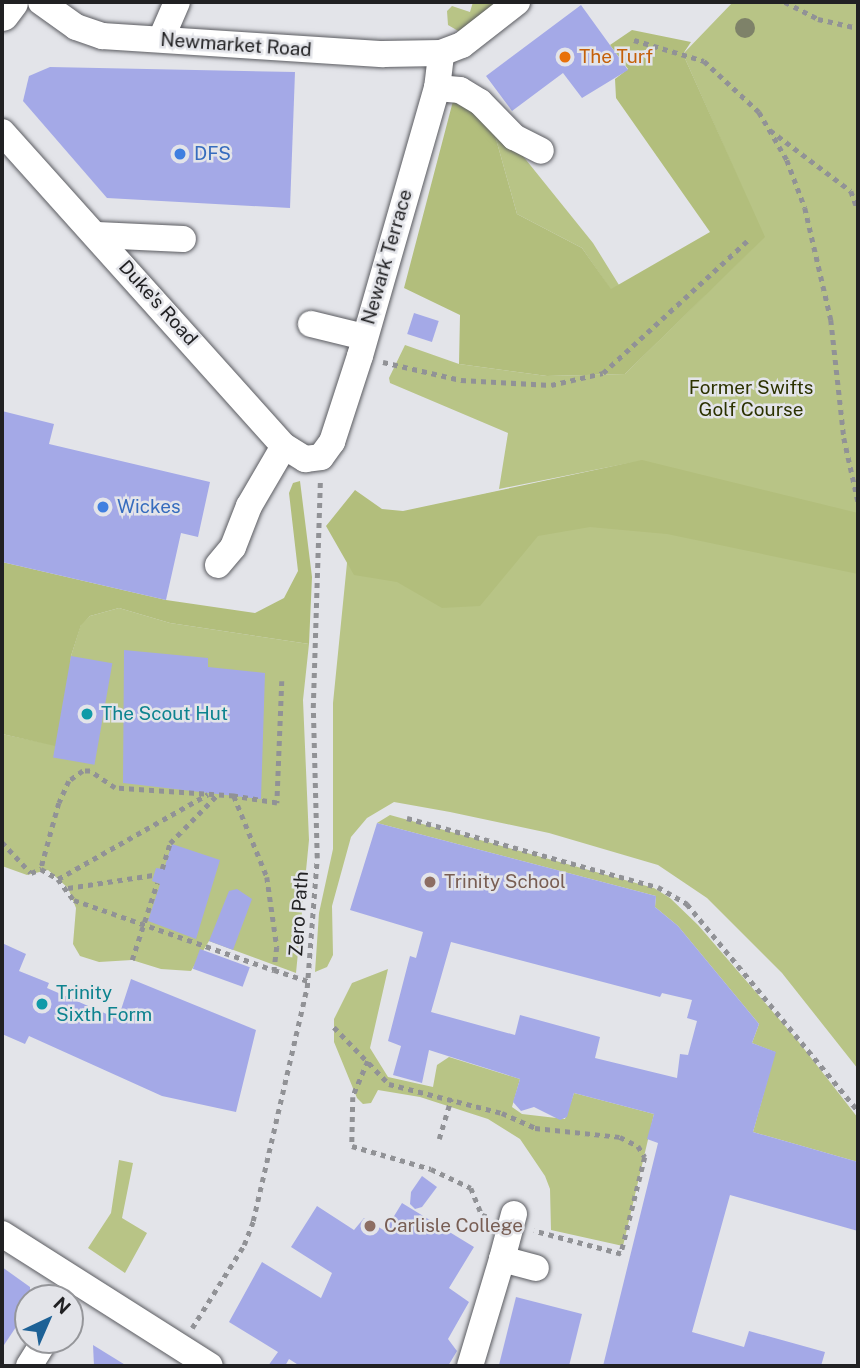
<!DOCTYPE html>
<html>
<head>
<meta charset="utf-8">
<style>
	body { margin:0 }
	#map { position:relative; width:860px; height:1368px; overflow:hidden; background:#e3e4e9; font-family:"Public Sans",sans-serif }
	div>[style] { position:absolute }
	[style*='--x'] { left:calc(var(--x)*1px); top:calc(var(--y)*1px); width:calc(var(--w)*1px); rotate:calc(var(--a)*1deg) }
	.green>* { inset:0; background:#b8c486 }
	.forest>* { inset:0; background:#b2be7c }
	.building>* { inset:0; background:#a4a9e7; transform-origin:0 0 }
	.path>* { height:4.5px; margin-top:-2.25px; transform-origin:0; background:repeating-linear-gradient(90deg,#919296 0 5px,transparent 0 10px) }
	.roads { filter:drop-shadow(0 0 2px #5b5c61) drop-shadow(0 0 2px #5b5c61) }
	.minor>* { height:26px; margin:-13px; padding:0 13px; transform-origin:13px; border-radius:13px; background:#fff }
	.major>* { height:33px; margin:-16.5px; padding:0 16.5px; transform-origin:16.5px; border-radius:16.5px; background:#fff }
	.trees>* { width:20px; height:20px; margin:-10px; border-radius:50%; background:#7e8269 }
	.dots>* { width:19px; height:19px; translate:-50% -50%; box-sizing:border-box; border:4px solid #e3e4e9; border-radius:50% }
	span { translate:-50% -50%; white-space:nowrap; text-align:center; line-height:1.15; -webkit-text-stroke:5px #e3e4e9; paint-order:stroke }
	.street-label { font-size:19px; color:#212123 }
	.food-label { font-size:19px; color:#c56008 }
	.left { translate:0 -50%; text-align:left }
	.shop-label { font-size:19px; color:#366cbe }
	.park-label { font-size:19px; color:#2c3200 }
	.culture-label { font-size:19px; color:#0d838f }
	.education-label { font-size:19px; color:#785e54 }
	.frame { position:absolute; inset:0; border:4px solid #212123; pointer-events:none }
	.north { position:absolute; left:14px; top:1284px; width:70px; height:70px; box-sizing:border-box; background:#e3e4e9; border:2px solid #95969a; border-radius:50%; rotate:44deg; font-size:19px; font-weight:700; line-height:28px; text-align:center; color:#212123 }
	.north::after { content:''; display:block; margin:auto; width:24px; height:32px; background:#1d6196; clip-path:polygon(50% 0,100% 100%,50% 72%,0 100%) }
</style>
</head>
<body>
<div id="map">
	<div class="green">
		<div style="clip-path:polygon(473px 2px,502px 2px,460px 32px,448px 25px,447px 11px,452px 6px,470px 12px)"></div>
		<div style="clip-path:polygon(733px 2px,858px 2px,858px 1069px,782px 973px,707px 898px,658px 865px,549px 833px,450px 812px,394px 802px,367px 818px,351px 837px,332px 906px,333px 955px,327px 967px,315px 972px,319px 913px,333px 849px,333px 703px,351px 523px,634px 462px,499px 489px,508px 433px,390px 383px,389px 378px,405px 345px,459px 364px,547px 376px,625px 374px,764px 237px,683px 54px)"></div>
		<div style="clip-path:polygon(489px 114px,593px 243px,619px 285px,611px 290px,582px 248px,517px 214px)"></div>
		<div style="clip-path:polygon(119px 608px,170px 623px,309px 644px,303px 700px,309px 840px,296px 973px,209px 941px,191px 971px,161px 969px,132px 960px,99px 962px,80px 956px,73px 944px,76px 908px,68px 888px,48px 870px,27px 875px,2px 866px,2px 734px,64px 747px,71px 656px,81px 624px,90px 616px)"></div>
		<div style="clip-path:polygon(390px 815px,654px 888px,670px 898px,698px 925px,798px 1041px,858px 1118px,858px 1162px,753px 1132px,775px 1052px,752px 1043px,759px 1024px,678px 926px,655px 907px,656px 896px,377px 823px)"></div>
		<div style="clip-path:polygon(388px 969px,370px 1048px,388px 1077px,433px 1087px,437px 1065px,449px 1057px,520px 1079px,512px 1107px,522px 1114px,565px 1119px,574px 1093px,654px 1114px,623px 1246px,551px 1230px,550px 1189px,545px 1176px,520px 1139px,488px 1119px,420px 1097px,378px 1090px,371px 1103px,363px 1104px,357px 1098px,334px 1042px,334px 1019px,352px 983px)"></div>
		<div style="clip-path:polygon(119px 1160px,133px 1163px,122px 1218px,147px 1233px,125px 1273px,88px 1248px,111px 1213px)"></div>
	</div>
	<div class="forest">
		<div style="clip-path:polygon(632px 30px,691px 42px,683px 54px,765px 237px,625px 374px,547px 376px,459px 364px,460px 315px,404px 288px,453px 101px,489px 114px,517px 214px,582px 248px,611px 289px,710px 232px,616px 98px,615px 79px,628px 69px,610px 45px)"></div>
		<div style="clip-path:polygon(642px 460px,858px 513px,858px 574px,667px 534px,590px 527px,538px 536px,480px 606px,442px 608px,397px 582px,354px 575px,326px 526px,355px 490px,382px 509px,403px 511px)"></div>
		<div style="clip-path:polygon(300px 481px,312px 577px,309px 644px,170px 623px,119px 608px,90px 616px,81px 625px,71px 656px,64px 748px,2px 734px,2px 562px,166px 600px,255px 613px,284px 598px,298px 571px,289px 493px,293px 483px)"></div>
	</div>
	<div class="building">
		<div style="clip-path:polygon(581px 5px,628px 70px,582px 98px,563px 73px,512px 111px,486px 76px)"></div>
		<div style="clip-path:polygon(50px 67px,295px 72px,290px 208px,107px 198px,23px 101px,29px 76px)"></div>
		<div style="left:414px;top:313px;width:26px;height:22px;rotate:18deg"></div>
		<div style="clip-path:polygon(2px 411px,54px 424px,49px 444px,210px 482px,198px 537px,181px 533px,166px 600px,2px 562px)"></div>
		<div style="clip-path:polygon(124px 650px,208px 658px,208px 667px,265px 673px,261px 799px,123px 783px)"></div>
		<div style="left:71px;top:656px;width:42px;height:103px;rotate:10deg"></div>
		<div style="clip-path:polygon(evenodd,377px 823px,656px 896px,655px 907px,678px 926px,759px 1024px,752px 1043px,776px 1052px,753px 1132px,858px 1162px,858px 1231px,730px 1195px,692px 1332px,744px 1347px,749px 1331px,825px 1352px,821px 1366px,603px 1366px,658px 1143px,647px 1139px,654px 1114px,574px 1093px,567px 1117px,560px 1120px,534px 1107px,521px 1111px,513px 1102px,520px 1079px,429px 1050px,422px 1083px,393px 1075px,401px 1046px,388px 1041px,410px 956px,416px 958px,423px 932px,350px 910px,377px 823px,451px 942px,660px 997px,662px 993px,692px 1000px,687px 1018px,697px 1021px,688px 1055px,680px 1054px,677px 1078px,595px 1058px,600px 1037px,520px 1015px,515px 1035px,431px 1012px,451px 942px)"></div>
		<div style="clip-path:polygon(172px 844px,220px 860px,196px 939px,148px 921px,160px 884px,152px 881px,156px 868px,164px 869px)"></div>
		<div style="clip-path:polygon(237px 889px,252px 899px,233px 950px,209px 941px,229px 891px)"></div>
		<div style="clip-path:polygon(2px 943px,26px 954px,19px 971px,49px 983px,47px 988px,118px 1019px,131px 979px,256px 1030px,236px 1112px,162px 1096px,29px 1036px,25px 1044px,2px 1034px)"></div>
		<div style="left:200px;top:949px;width:53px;height:21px;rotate:20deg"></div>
		<div style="clip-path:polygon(422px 1176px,437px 1187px,422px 1207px,415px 1209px,410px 1204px,411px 1192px)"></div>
		<div style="clip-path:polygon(402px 1203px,474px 1247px,449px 1288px,469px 1302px,448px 1339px,457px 1351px,448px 1366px,300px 1366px,289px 1359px,285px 1366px,268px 1366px,278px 1352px,229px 1322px,262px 1262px,321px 1298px,332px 1273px,291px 1247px,317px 1206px,354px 1230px,364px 1218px,385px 1231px)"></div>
		<div style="clip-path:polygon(2px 1267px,30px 1287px,30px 1298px,28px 1309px,2px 1348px)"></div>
		<div style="clip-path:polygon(516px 1297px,582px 1314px,569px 1366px,499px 1365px)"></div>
		<div style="clip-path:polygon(93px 1345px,127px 1366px,94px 1366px)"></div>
	</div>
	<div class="path">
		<div style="--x:785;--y:2;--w:37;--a:27"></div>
		<div style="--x:818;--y:19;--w:41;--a:12.7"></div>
		<div style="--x:634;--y:40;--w:73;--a:16.7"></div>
		<div style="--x:704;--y:61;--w:75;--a:42.8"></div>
		<div style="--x:759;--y:112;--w:56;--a:59.7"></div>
		<div style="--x:787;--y:160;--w:51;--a:69.4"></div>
		<div style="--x:805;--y:208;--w:115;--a:76.9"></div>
		<div style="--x:831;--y:320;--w:119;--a:83.7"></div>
		<div style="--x:844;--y:438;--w:65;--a:77.5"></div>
		<div style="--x:770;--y:130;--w:101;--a:37"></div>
		<div style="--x:851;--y:191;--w:20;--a:70"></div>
		<div style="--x:383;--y:362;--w:80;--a:13"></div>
		<div style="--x:461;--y:380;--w:90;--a:3.2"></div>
		<div style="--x:551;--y:385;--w:53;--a:-13"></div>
		<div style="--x:603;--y:373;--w:198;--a:-42.5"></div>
		<div style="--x:282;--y:681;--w:122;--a:92.3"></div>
		<div style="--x:277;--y:803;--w:44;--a:-170.8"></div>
		<div style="--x:234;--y:796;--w:87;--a:67.8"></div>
		<div style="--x:267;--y:877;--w:71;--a:81.9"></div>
		<div style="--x:277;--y:947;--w:23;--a:97"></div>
		<div style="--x:274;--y:970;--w:36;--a:18"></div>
		<div style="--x:234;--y:796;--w:119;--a:-176.2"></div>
		<div style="--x:115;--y:788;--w:30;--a:-146"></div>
		<div style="--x:90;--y:771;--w:7;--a:180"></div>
		<div style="--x:83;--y:771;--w:17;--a:144"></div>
		<div style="--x:69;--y:781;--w:24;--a:114"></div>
		<div style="--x:59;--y:803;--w:68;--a:105.3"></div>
		<div style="--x:41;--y:869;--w:20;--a:30"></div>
		<div style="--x:58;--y:879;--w:26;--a:53"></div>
		<div style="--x:74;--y:900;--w:212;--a:19.3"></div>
		<div style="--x:407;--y:818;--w:260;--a:15.4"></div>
		<div style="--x:658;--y:887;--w:34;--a:30"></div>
		<div style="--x:687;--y:904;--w:268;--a:50.4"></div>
		<div style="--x:2;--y:842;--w:42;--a:46.9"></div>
		<div style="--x:31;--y:873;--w:11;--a:-22"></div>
		<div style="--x:162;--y:869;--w:27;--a:-73"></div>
		<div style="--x:170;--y:843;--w:69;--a:-45.6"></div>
		<div style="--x:58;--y:879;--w:172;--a:-29.5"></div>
		<div style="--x:68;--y:888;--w:86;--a:-8.7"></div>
		<div style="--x:132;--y:960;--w:81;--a:-72"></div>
		<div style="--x:334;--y:1027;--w:79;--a:46"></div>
		<div style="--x:389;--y:1084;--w:117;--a:14.4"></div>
		<div style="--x:502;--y:1113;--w:36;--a:24"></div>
		<div style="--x:535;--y:1128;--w:85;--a:6"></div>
		<div style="--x:620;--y:1137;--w:20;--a:27"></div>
		<div style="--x:638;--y:1146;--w:13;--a:58"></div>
		<div style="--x:645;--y:1157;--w:100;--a:103.9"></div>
		<div style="--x:621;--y:1254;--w:90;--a:-165.2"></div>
		<div style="--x:368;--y:1061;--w:39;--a:113"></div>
		<div style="--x:353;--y:1097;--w:49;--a:91.2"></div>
		<div style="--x:352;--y:1146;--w:82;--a:16.2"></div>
		<div style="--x:431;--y:1169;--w:44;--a:25.4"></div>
		<div style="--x:471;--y:1188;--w:29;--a:68"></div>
		<div style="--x:482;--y:1215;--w:7;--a:16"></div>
		<div style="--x:439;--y:1139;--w:42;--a:-73.3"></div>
		<div style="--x:192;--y:1328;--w:98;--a:-57.9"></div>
		<div style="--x:244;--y:1245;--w:26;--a:-69"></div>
		<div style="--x:253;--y:1221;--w:239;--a:-77"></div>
		<div style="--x:307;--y:988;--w:130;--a:-85.6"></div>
		<div style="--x:317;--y:858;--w:150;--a:-91.5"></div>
		<div style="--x:313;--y:708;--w:226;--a:-88.2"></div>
	</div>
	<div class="roads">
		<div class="minor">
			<div style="--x:41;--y:2;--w:43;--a:35.5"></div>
			<div style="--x:76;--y:27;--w:28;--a:19"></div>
			<div style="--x:102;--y:36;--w:282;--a:3.7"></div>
			<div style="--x:383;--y:54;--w:58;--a:-1"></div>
			<div style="--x:441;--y:53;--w:22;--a:-21"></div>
			<div style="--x:462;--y:45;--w:70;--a:-38"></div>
			<div style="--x:161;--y:39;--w:40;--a:-66.6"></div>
			<div style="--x:437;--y:88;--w:23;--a:5"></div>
			<div style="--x:460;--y:90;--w:23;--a:31"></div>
			<div style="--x:480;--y:102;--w:49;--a:45.8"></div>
			<div style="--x:514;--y:137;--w:30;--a:27"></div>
			<div style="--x:2;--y:132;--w:422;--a:48.1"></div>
			<div style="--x:284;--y:446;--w:25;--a:32"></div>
			<div style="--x:305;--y:459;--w:16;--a:-7"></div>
			<div style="--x:321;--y:457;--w:19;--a:-54"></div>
			<div style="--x:332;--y:442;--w:90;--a:-72"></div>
			<div style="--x:360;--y:356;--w:279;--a:-74"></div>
			<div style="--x:437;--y:88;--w:35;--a:-83"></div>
			<div style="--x:97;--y:235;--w:86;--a:2.7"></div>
			<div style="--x:311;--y:324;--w:55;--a:13.8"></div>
			<div style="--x:218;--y:565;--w:23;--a:-50"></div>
			<div style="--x:233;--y:547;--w:44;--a:-68.7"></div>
			<div style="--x:249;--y:506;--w:69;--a:-59.7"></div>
			<div style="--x:514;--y:1214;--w:47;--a:104.9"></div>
			<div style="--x:502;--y:1259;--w:35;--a:15"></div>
			<div style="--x:2;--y:1234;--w:246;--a:32.4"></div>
			<div style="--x:29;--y:1366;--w:31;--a:-58"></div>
			<div style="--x:470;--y:1366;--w:112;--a:-73.3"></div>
		</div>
		<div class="major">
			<div style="--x:2;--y:14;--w:15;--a:-53"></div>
		</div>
	</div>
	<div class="trees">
		<div style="left:745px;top:28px"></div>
	</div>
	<div class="dots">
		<div style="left:565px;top:57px;background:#e8710a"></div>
		<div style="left:180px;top:154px;background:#3f7fe0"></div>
		<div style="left:103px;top:507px;background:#3f7fe0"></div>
		<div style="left:87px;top:714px;background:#0f9aa8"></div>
		<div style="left:430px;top:882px;background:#8d6e63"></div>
		<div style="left:42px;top:1004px;background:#0f9aa8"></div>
		<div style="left:370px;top:1226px;background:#8d6e63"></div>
	</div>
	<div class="street-label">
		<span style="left:236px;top:45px;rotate:4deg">Newmarket Road</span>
		<span style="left:387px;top:257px;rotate:-74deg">Newark Terrace</span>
		<span style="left:158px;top:303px;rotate:48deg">Duke's Road</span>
		<span style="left:299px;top:914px;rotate:-86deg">Zero Path</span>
	</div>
	<div class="food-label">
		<span class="left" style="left:579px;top:57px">The Turf</span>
	</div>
	<div class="shop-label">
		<span class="left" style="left:194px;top:154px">DFS</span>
		<span class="left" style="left:117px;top:507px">Wickes</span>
	</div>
	<div class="park-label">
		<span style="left:751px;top:399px">Former Swifts<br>Golf Course</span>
	</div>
	<div class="culture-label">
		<span class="left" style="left:101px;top:714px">The Scout Hut</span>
		<span class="left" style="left:56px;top:1004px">Trinity<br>Sixth Form</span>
	</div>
	<div class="education-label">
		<span class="left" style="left:444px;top:882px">Trinity School</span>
		<span class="left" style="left:384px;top:1226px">Carlisle College</span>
	</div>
	<div class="frame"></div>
	<div class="north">N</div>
</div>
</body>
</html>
